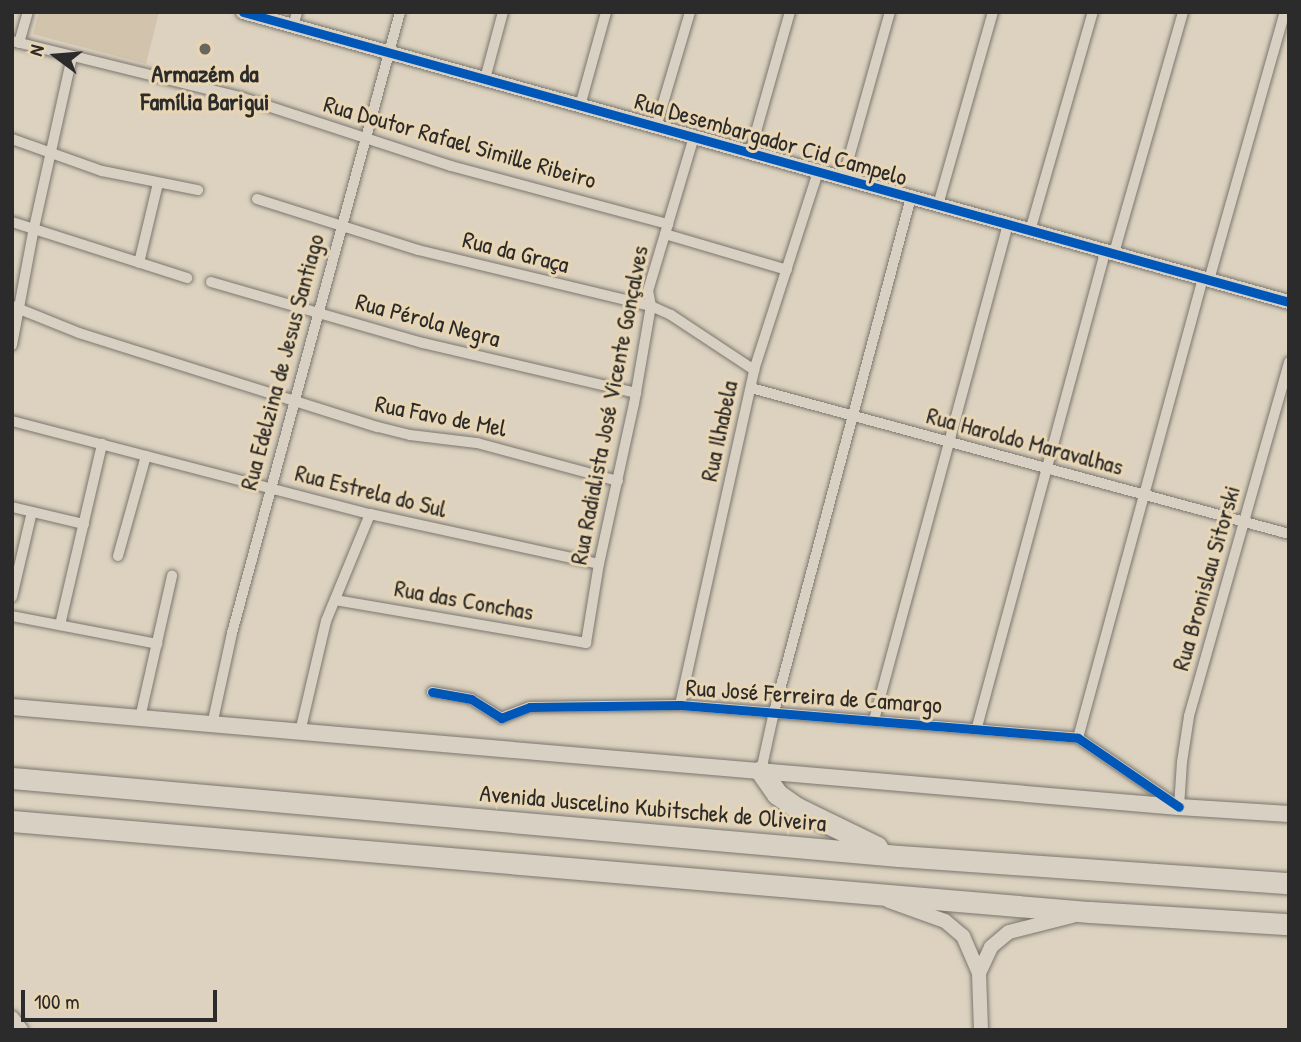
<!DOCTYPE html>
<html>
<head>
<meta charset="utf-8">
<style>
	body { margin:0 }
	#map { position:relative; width:1301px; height:1042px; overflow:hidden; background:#dcd2bf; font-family:"Patrick Hand",sans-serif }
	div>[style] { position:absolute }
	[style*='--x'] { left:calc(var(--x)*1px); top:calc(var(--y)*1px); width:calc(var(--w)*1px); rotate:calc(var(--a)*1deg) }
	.green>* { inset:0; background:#d2c4ac }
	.roads { filter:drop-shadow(0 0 2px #7b766e) drop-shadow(0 0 2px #7b766e) }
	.minor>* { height:10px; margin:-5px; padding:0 5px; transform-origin:5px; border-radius:5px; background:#d8d0c3 }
	.tertiary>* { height:14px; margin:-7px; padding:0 7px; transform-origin:7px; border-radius:7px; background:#d8d0c3 }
	.secondary>* { height:16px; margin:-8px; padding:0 8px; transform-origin:8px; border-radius:8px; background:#d8d0c3 }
	.motorway>* { height:21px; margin:-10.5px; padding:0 10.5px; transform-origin:10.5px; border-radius:10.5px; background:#d8d0c3 }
	.cycleway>* { height:9px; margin:-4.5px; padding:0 4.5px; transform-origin:4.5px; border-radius:4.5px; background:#0057b8 }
	.dots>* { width:19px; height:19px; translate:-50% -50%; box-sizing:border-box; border:4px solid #e8d5b3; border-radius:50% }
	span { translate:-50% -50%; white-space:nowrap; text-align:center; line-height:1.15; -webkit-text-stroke:6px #e8d5b3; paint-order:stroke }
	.poi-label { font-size:24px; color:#2b2b2b; font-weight:700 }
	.street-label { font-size:24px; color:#2b2b2b }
	.frame { position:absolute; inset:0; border:14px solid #2b2b2b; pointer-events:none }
	.north { position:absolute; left:21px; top:21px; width:70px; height:70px; -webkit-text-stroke:5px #e8d5b3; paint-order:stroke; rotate:286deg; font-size:19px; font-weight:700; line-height:28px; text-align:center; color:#2b2b2b }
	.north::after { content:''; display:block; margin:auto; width:24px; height:32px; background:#2b2b2b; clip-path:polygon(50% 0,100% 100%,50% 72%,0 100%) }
	.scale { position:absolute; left:21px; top:990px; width:196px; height:32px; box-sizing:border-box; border:4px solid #2b2b2b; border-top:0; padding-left:9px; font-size:21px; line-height:24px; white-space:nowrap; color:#2b2b2b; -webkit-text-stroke:5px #e8d5b3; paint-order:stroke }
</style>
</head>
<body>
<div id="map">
	<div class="green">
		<div style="clip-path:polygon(39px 12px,159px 12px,146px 64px,33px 34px)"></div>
	</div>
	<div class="roads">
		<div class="minor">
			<div style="--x:293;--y:26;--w:15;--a:-74"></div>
			<div style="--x:12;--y:41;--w:235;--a:13.8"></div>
			<div style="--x:240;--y:97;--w:222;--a:18.1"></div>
			<div style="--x:451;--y:166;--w:225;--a:15"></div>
			<div style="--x:19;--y:43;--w:32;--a:-74"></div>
			<div style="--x:485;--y:79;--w:69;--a:-75"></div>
			<div style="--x:580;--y:106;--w:98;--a:-74.5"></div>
			<div style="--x:656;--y:127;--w:120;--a:-73.5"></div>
			<div style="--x:12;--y:139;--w:96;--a:19.6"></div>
			<div style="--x:102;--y:171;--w:98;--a:11.2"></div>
			<div style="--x:750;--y:153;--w:147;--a:-74.2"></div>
			<div style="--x:843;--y:179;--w:173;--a:-74.3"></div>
			<div style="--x:257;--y:199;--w:169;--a:17.6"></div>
			<div style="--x:418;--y:250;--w:240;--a:13.5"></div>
			<div style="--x:651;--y:306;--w:22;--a:24"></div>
			<div style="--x:671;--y:315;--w:100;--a:33.5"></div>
			<div style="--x:938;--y:205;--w:201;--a:-74.1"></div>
			<div style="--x:12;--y:222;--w:184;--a:17.7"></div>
			<div style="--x:1030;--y:231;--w:228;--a:-74"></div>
			<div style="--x:665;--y:234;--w:127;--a:16.4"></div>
			<div style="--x:1114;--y:253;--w:251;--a:-74"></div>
			<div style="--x:139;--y:263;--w:82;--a:-76.6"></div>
			<div style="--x:1209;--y:280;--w:279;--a:-74.2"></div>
			<div style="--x:211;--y:282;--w:221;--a:16.1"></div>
			<div style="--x:423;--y:343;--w:219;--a:13.2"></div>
			<div style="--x:12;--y:306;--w:72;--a:21.9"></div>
			<div style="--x:79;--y:333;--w:313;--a:17.5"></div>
			<div style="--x:378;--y:427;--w:33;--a:14"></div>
			<div style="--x:410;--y:435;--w:67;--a:6.8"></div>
			<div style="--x:477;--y:443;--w:146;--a:15.1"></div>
			<div style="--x:12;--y:345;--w:119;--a:-79.4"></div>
			<div style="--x:34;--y:228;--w:176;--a:-77.5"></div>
			<div style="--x:751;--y:388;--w:557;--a:15.18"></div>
			<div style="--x:12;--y:421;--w:370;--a:14.6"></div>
			<div style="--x:370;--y:514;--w:234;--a:12.3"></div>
			<div style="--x:12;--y:507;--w:74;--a:13.3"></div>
			<div style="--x:118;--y:556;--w:104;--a:-74.4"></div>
			<div style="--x:12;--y:597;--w:87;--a:-76.8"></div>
			<div style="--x:335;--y:600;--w:255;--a:9.7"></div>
			<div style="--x:586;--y:643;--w:80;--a:-80.7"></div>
			<div style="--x:599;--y:564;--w:164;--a:-77.7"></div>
			<div style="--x:634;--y:404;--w:99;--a:-80.2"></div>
			<div style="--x:651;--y:306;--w:15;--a:-101"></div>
			<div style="--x:648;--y:291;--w:161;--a:-73.4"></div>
			<div style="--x:12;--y:616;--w:148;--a:10.9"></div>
			<div style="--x:60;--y:625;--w:186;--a:-76.9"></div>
			<div style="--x:432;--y:692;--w:40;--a:10"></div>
			<div style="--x:471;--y:699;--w:36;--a:32"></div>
			<div style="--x:501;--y:718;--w:31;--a:-21"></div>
			<div style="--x:530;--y:707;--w:150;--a:-0.8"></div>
			<div style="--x:680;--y:705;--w:399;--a:4.7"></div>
			<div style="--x:1078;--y:738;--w:120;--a:34.1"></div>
			<div style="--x:680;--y:705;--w:343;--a:-77.5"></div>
			<div style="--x:754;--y:370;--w:208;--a:-72.1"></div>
			<div style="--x:140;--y:718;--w:146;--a:-77.3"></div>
			<div style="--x:874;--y:720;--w:514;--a:-74.88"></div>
			<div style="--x:212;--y:725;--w:94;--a:-77.7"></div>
			<div style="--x:232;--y:633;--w:643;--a:-74.86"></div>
			<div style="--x:977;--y:727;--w:493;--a:-74.9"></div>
			<div style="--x:300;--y:732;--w:114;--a:-76.8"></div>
			<div style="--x:326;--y:621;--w:116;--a:-67.6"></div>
			<div style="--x:1078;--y:738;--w:477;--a:-74.8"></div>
			<div style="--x:761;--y:771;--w:60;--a:-77.6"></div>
			<div style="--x:774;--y:712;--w:533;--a:-75.1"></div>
			<div style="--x:1179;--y:807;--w:45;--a:-86.2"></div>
			<div style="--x:1182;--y:762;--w:47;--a:-81.3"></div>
			<div style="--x:1189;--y:716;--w:368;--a:-74.2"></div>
		</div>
		<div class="tertiary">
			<div style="--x:243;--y:12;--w:1085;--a:15.5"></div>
			<div style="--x:889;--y:901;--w:59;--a:19.7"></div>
			<div style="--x:945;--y:921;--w:23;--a:40"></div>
			<div style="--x:963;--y:936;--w:40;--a:66.6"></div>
			<div style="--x:979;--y:973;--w:57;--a:88"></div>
			<div style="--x:979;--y:973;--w:29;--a:-65"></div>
			<div style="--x:991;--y:947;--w:23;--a:-40"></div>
			<div style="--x:1009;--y:932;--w:65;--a:-14.3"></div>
			<div style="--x:12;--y:1018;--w:15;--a:53"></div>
		</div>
		<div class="secondary">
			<div style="--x:12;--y:707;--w:1171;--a:4.9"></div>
			<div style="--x:1179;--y:807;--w:110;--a:3.6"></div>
		</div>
		<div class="motorway">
			<div style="--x:761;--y:771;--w:28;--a:55"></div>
			<div style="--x:777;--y:794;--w:24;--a:35"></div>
			<div style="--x:797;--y:808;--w:89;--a:26"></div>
			<div style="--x:12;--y:778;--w:890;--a:5.03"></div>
			<div style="--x:899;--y:856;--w:391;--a:4"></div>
			<div style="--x:12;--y:821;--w:1082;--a:4.83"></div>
			<div style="--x:1090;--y:912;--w:199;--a:3.5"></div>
		</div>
	</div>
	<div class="cycleway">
		<div style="--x:243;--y:12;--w:1085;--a:15.5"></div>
		<div style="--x:432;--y:692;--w:40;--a:10"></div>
		<div style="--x:471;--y:699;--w:36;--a:32"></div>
		<div style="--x:501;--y:718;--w:31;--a:-21"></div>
		<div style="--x:530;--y:707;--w:150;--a:-0.8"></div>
		<div style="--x:680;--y:705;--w:399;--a:4.7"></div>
		<div style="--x:1078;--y:738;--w:122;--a:34.3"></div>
	</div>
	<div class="dots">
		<div style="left:205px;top:49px;background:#69655f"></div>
	</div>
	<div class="poi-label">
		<span style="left:205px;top:88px">Armazém da<br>Família Barigui</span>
	</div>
	<div class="street-label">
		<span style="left:771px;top:139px;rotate:16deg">Rua Desembargador Cid Campelo</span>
		<span style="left:460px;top:142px;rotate:16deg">Rua Doutor Rafael Simille Ribeiro</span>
		<span style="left:516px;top:252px;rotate:14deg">Rua da Graça</span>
		<span style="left:428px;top:320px;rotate:15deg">Rua Pérola Negra</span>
		<span style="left:282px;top:362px;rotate:-75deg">Rua Edelzina de Jesus Santiago</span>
		<span style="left:609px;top:405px;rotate:-79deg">Rua Radialista José Vicente Gonçalves</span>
		<span style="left:441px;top:416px;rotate:11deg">Rua Favo de Mel</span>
		<span style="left:719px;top:431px;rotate:-78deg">Rua Ilhabela</span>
		<span style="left:1025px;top:441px;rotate:15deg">Rua Haroldo Maravalhas</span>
		<span style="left:371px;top:491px;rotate:14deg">Rua Estrela do Sul</span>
		<span style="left:1206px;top:578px;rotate:-74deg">Rua Bronislau Sitorski</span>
		<span style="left:464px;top:600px;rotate:10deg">Rua das Conchas</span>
		<span style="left:814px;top:696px;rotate:4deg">Rua José Ferreira de Camargo</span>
		<span style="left:653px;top:808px;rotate:5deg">Avenida Juscelino Kubitschek de Oliveira</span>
	</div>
	<div class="frame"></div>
	<div class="north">N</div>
	<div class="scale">100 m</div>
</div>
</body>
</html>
